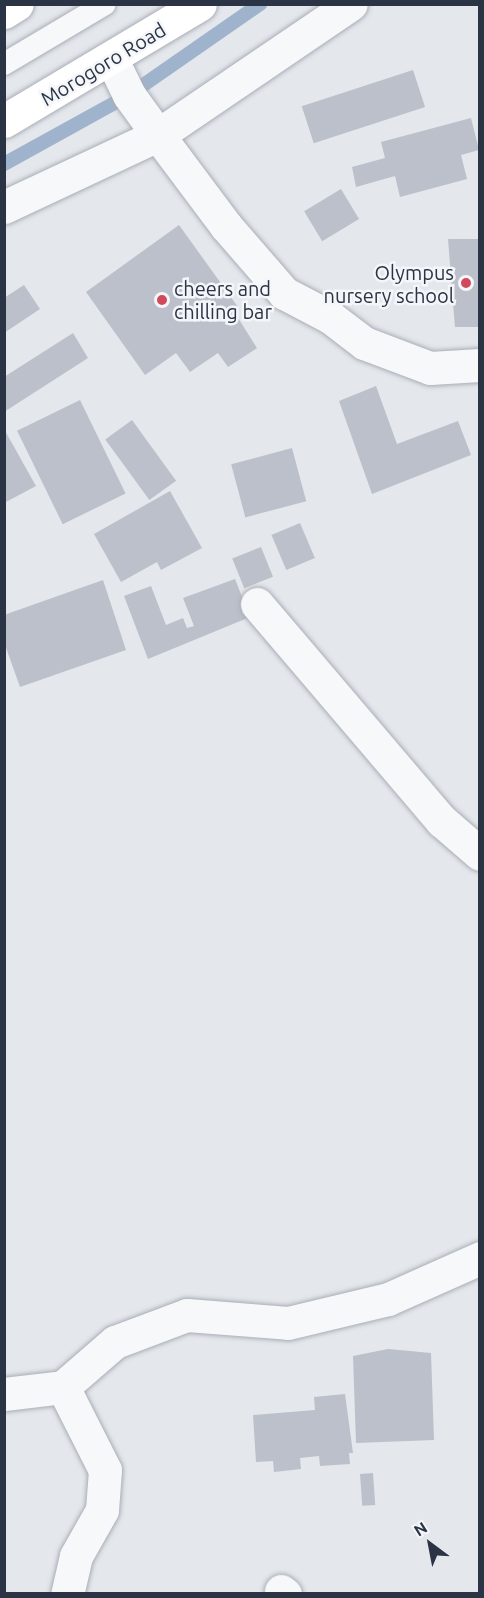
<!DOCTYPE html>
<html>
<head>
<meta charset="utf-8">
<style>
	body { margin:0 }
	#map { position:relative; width:484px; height:1598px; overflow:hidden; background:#e4e7ec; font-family:Ubuntu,sans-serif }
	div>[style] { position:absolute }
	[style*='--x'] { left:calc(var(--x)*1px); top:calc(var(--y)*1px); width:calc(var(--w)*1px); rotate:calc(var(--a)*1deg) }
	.stream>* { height:14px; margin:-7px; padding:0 7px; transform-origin:7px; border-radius:7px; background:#9fb4cc }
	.building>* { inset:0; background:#bbc0ca; transform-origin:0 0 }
	.roads { filter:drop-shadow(0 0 2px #a9aeb7) drop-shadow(0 0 2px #a9aeb7) }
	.lane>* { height:22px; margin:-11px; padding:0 11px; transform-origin:11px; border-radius:11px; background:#f7f8fa }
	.street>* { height:33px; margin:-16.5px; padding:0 16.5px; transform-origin:16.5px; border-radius:16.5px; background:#f7f8fa }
	.highway>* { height:33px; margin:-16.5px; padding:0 16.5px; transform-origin:16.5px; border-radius:16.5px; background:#fff }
	.dots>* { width:16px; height:16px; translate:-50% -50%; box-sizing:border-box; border:3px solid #f4f6f9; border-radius:50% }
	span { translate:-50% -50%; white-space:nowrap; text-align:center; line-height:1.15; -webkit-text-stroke:5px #f4f6f9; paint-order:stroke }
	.street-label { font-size:20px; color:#2b3445 }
	.poi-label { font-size:20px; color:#2b3445 }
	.right { translate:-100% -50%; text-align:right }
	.left { translate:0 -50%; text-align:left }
	.frame { position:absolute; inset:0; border:6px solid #2b3445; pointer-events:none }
	.north { position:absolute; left:400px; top:1514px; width:60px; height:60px; -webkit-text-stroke:4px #f4f6f9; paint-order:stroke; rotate:328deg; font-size:16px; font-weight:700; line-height:24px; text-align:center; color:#2b3445 }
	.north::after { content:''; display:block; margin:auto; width:21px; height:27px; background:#2b3445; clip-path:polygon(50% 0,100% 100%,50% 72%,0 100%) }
</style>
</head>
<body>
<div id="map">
	<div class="stream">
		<div style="--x:4;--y:164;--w:143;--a:-28.9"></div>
		<div style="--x:129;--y:95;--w:160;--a:-34.8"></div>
	</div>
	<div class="building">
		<div style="left:413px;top:70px;width:39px;height:117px;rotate:72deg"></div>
		<div style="clip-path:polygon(471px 118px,479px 150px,461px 155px,467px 179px,400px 197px,395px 176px,356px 187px,352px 167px,385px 158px,381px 142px)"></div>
		<div style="left:341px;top:189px;width:35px;height:43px;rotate:59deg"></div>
		<div style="clip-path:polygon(179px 225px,238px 307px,233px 310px,257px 348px,228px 367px,218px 353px,190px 372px,176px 353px,145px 375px,86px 292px)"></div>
		<div style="clip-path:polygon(448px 239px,480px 239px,480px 327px,455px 327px)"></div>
		<div style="clip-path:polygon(24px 285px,40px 309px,4px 333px,4px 298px)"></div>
		<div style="clip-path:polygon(73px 333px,88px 358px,4px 412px,4px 377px)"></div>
		<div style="clip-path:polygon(376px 386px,397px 444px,458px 421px,471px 455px,372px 494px,339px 401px)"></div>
		<div style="left:80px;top:400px;width:104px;height:70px;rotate:64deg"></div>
		<div style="left:132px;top:420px;width:75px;height:33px;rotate:54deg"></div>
		<div style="clip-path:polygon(4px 429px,36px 486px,4px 503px)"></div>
		<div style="left:292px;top:448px;width:55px;height:63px;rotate:75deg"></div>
		<div style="clip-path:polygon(170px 491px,202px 548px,161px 570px,157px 562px,121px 582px,94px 534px)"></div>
		<div style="left:300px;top:523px;width:38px;height:31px;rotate:67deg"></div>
		<div style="left:261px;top:547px;width:32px;height:31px;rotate:68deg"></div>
		<div style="clip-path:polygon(235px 579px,250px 617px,148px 659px,124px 596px,151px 586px,166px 625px,183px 618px,187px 628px,194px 626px,183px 598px)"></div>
		<div style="clip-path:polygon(103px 580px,126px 650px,20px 687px,4px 642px,4px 615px)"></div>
		<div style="clip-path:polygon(388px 1349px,431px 1353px,434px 1440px,356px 1443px,353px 1356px)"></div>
		<div style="clip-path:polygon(345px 1394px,353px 1453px,349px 1453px,350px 1464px,320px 1466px,319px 1456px,300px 1458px,301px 1469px,274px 1472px,273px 1461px,256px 1462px,253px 1415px,315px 1410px,314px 1397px)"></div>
		<div style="left:373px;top:1473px;width:32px;height:13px;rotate:86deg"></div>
	</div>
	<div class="roads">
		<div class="lane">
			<div style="--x:4;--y:64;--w:117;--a:-30.7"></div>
		</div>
		<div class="street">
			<div style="--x:112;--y:60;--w:39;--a:64"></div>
			<div style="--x:129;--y:95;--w:49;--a:54.1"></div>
			<div style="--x:158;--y:135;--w:114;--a:53.2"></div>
			<div style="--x:226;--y:226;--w:89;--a:49.1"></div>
			<div style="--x:284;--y:293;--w:52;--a:27.6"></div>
			<div style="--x:330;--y:317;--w:43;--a:37.4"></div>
			<div style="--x:364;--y:343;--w:71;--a:20.7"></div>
			<div style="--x:430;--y:368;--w:50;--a:-3.4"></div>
			<div style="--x:4;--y:207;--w:170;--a:-25.1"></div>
			<div style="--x:158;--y:135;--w:233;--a:-34.2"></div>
			<div style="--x:257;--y:604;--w:285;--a:49.6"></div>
			<div style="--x:442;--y:821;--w:50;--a:41"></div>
			<div style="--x:63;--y:1387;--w:69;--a:-40.9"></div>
			<div style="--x:115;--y:1342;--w:77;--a:-20.6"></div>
			<div style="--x:187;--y:1315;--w:101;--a:4.5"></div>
			<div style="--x:288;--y:1323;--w:103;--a:-13.5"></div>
			<div style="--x:388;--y:1299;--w:101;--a:-24"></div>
			<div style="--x:4;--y:1394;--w:59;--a:-6.8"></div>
			<div style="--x:63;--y:1387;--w:93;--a:63.2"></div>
			<div style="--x:105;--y:1470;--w:40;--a:94.3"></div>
			<div style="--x:102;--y:1510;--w:53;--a:119.5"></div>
			<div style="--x:76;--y:1556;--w:39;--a:103"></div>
			<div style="--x:281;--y:1591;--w:5;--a:37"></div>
		</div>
		<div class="highway">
			<div style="--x:4;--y:12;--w:15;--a:-32"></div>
			<div style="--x:4;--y:121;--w:228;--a:-30.8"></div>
		</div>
	</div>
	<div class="dots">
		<div style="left:466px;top:283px;background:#d1495b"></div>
		<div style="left:162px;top:300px;background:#d1495b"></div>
	</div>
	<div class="street-label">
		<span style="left:103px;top:64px;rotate:-31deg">Morogoro Road</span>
	</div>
	<div class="poi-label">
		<span class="right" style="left:454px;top:284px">Olympus<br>nursery school</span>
		<span class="left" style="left:174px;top:300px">cheers and<br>chilling bar</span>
	</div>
	<div class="frame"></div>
	<div class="north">N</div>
</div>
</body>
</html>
